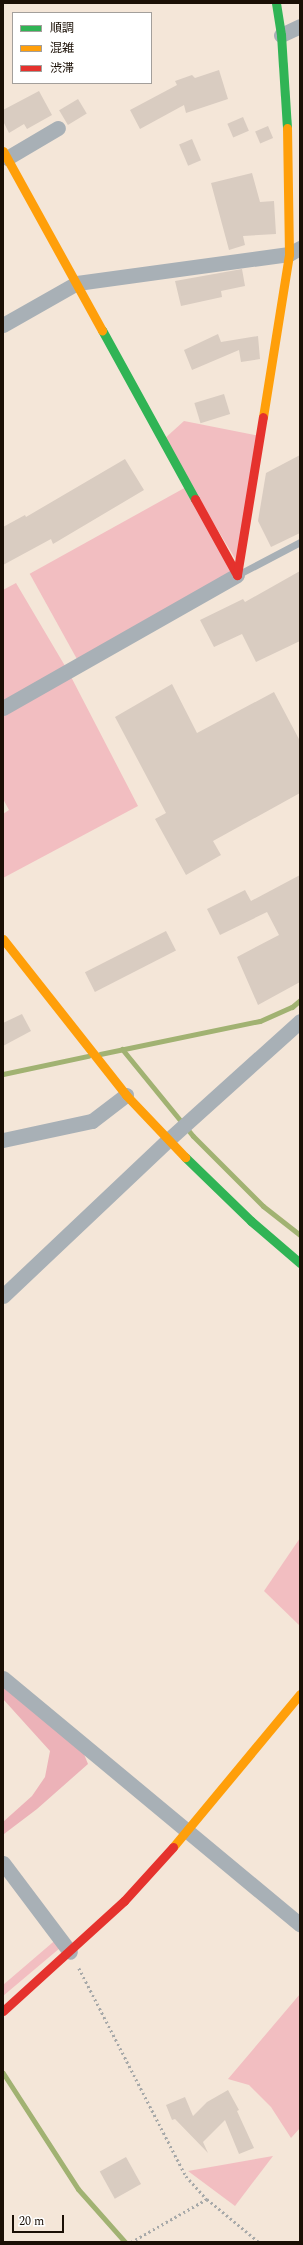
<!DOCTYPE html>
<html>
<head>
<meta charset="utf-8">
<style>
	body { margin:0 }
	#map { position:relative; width:303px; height:2245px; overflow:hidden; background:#f4e6d8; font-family:Spectral,"Noto Sans JP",serif }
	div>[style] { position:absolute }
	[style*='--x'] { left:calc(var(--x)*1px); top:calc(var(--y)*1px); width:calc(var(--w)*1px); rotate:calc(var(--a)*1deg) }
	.green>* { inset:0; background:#f2bec1; transform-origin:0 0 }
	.forest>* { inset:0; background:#ecb2b8 }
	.stream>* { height:5px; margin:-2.5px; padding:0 2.5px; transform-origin:2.5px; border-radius:2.5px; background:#a1b272 }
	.building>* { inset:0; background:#d9ccc1; transform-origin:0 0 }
	.path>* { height:2.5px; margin-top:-1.25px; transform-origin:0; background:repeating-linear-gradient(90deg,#a7a9a9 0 2px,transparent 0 5px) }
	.lane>* { height:7px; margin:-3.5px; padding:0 3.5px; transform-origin:3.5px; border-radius:3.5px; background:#a8b0b6 }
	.street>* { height:15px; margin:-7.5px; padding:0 7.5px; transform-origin:7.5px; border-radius:7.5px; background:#a8b0b6 }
	.fast>* { height:9px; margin:-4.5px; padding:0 4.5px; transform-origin:4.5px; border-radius:4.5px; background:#30b455 }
	.slow>* { height:9px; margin:-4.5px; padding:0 4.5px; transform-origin:4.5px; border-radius:4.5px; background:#ff9f0a }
	.jam>* { height:9px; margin:-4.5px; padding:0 4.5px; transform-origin:4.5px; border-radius:4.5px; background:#e5322d }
	span { translate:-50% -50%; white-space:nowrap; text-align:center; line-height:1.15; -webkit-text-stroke:4px #fff; paint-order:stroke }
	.frame { position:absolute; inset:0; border:4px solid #1a0f05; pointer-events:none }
	.legend { position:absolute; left:12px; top:12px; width:140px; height:72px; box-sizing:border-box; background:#fff; border:1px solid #a39f9b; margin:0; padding:5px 7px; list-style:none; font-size:12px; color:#1a0f05 }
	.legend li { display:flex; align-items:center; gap:8px; height:20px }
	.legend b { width:20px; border:1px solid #a39f9b }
	.scale { position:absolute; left:12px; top:2215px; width:52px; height:18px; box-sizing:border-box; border:2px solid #1a0f05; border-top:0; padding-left:5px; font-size:12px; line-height:14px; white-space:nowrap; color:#1a0f05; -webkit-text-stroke:3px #fff; paint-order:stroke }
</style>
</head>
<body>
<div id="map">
	<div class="green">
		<div style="clip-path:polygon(184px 421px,260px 436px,239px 565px,163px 440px)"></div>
		<div style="left:188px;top:486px;width:102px;height:181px;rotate:61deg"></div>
		<div style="clip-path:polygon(16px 583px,68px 671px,138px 806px,3px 878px,3px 814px,9px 810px,3px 799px,3px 590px)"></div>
		<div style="clip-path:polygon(300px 1538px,300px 1626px,264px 1591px)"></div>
		<div style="clip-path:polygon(59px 1937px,60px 1948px,3px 1996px,3px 1985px)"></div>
		<div style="clip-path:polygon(300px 1994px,300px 2128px,291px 2138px,271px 2107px,249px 2085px,228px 2079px)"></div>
		<div style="clip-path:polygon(273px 2156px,235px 2206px,188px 2171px)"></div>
	</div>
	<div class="forest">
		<div style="clip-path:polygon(3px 1678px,84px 1754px,88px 1764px,37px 1809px,4px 1834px,3px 1822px,32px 1796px,45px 1777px,50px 1751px,3px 1699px)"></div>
	</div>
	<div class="stream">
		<div style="--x:122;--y:1049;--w:112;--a:50.8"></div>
		<div style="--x:193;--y:1136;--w:99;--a:45"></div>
		<div style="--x:263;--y:1206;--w:47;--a:38.1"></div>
		<div style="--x:100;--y:1054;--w:163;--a:-11.7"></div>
		<div style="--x:260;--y:1021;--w:35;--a:-24"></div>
		<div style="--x:292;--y:1007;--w:11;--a:-41"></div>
		<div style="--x:3;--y:1074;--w:87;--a:-12"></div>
		<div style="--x:3;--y:2073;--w:138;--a:57.1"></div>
		<div style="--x:78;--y:2189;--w:71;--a:48.4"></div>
	</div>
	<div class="building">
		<div style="clip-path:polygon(219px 70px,228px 99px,186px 113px,184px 105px,140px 129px,130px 110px,177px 85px,175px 81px,192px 75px,195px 78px)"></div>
		<div style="clip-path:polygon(39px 91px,52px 115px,27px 129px,24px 124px,9px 133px,3px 121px,3px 110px)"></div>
		<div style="left:78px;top:99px;width:17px;height:22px;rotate:59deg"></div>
		<div style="left:243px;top:117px;width:15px;height:17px;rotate:67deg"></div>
		<div style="left:268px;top:126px;width:13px;height:14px;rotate:67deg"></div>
		<div style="left:192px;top:139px;width:23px;height:14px;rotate:67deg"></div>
		<div style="clip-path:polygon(252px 173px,260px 202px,274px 201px,276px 234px,243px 236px,245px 245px,229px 250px,211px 183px)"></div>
		<div style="clip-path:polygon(242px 269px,245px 286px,221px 291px,222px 297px,181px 306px,175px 281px)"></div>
		<div style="clip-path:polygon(218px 334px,221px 342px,258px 336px,260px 359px,241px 362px,239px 350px,192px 370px,184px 350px)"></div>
		<div style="left:224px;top:394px;width:21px;height:31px;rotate:73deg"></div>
		<div style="clip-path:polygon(300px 455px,300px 533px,271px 547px,258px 521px,266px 473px)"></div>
		<div style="clip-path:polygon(125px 459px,144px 490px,53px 544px,51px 539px,3px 565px,3px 527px,25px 515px,26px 517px)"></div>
		<div style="clip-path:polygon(300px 571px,300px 641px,256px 662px,242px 634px,214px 647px,200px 620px,243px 599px,245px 602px)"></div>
		<div style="clip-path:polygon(172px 684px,197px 733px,274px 692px,300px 741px,300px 793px,213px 841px,221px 855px,186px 875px,155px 819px,166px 813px,115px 717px)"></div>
		<div style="clip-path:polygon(300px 875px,300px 982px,258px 1005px,237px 957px,279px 935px,267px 912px,220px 935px,207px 909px,245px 890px,251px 901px)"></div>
		<div style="left:166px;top:931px;width:22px;height:91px;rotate:63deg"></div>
		<div style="clip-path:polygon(22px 1014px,31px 1031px,3px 1046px,3px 1023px)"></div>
		<div style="clip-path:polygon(228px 2090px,239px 2110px,237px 2111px,254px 2148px,239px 2154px,225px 2120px,203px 2142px,208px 2153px,175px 2119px,172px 2120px,166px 2105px,185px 2097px,193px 2116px,207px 2102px)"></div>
		<div style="left:126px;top:2157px;width:31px;height:30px;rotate:61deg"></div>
	</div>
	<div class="path">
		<div style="--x:79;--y:1968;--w:234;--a:62.8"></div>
		<div style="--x:186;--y:2176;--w:31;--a:48"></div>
		<div style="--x:207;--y:2199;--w:67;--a:39.6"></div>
		<div style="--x:131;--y:2242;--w:87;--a:-29.5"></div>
	</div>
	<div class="lane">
		<div style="--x:241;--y:573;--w:67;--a:-27.7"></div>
	</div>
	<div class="street">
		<div style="--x:281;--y:35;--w:21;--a:-25"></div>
		<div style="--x:7;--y:158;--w:59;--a:-30.5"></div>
		<div style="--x:3;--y:325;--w:85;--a:-29.6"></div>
		<div style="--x:77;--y:283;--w:214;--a:-7.8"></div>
		<div style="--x:289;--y:254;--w:13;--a:-29"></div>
		<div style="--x:3;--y:708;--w:269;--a:-29.6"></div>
		<div style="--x:3;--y:1140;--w:91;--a:-12.1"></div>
		<div style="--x:92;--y:1121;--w:43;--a:-37.4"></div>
		<div style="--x:3;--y:1296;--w:227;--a:-43.4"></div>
		<div style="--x:168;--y:1140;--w:178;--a:-42"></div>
		<div style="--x:3;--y:1678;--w:386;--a:39.7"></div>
		<div style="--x:3;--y:1863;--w:111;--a:53"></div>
	</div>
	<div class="fast">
		<div style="--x:276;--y:3;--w:32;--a:81"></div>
		<div style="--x:281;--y:35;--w:93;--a:86.3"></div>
		<div style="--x:102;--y:330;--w:193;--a:61.2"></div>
		<div style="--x:185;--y:1157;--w:92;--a:44.1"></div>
		<div style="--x:251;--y:1221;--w:65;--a:40.6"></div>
	</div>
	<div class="slow">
		<div style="--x:3;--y:151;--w:205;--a:61.1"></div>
		<div style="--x:263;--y:417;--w:165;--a:-80.9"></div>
		<div style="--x:289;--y:254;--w:126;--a:-90.9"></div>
		<div style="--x:3;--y:939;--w:199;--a:51.7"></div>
		<div style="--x:126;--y:1095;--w:86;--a:46.4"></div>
		<div style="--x:173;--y:1847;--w:199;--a:-50.3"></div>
	</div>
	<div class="jam">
		<div style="--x:195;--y:499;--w:87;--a:61.1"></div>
		<div style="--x:237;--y:575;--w:160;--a:-80.7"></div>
		<div style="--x:3;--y:2011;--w:164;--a:-42.3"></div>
		<div style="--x:124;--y:1901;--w:73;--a:-47.8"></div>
	</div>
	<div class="frame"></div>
	<ul class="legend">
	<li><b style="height:5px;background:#30b455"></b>順調</li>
	<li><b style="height:5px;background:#ff9f0a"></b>混雑</li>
	<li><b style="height:5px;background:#e5322d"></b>渋滞</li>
	</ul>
	<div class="scale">20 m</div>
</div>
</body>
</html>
